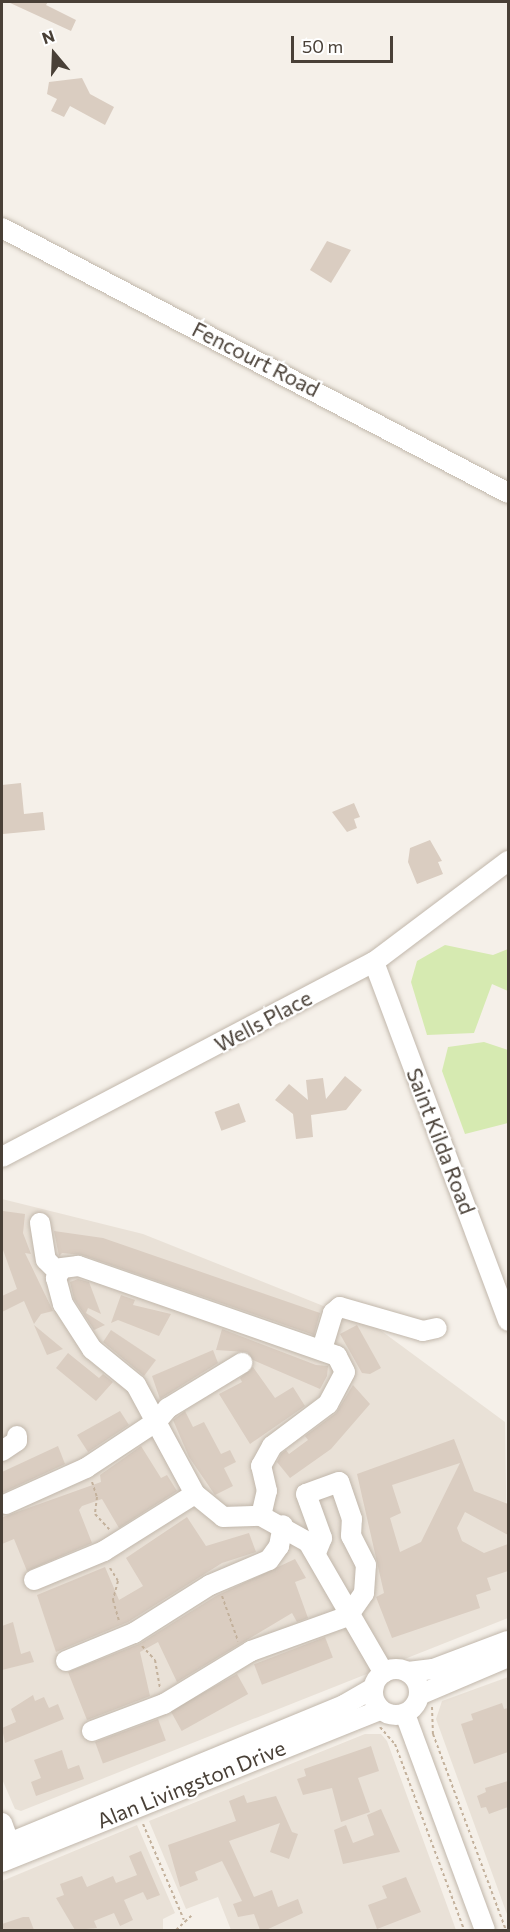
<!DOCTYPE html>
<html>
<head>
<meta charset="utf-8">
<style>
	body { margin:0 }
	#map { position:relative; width:510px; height:1932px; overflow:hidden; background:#f5f0e9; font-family:Commissioner,sans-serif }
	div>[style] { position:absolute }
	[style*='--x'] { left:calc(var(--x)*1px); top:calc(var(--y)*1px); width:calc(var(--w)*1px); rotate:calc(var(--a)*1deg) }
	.residential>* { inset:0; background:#e9e1d7 }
	.green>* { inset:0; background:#d6eab1 }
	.building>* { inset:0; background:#dacdc1; transform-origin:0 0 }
	.path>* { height:2px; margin-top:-1px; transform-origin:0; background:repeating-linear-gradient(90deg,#c3b19c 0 3px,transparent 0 6px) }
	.roads { filter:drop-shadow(0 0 2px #c1b7ab) drop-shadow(0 0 2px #c1b7ab) }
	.minor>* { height:20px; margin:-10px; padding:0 10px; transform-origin:10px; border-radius:10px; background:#fff }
	.minor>.ring { margin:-10px; padding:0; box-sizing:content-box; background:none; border:20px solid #fff; border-radius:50% }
	span { translate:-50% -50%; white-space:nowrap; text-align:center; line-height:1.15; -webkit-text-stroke:4.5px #fff; paint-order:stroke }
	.street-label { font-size:21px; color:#494037 }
	.frame { position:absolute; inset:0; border:3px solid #494037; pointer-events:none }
	.north { position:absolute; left:24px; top:24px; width:60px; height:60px; -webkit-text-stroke:4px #fff; paint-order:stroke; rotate:341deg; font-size:16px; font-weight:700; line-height:24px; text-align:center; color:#494037 }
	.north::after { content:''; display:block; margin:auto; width:21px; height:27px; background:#494037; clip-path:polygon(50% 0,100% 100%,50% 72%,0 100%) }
	.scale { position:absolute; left:291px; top:36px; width:102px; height:27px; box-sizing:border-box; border:3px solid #494037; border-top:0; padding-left:8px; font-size:18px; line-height:21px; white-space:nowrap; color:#494037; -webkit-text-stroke:4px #fff; paint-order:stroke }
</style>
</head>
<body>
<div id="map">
	<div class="residential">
		<div style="clip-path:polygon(2px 1199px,143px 1234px,376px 1327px,505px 1422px,508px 1618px,21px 1811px,15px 1809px,2px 1779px)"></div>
		<div style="clip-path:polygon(508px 1677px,508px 1917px,436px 1719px,442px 1701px)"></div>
		<div style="clip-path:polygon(365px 1734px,381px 1734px,387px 1741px,456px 1930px,231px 1930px,218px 1897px,186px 1909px,149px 1821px)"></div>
		<div style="clip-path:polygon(137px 1825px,175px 1913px,163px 1919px,163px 1930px,2px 1930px,2px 1881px)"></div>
	</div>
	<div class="green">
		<div style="clip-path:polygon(445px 945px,493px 955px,508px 949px,508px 991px,492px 984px,474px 1033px,427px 1035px,411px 982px,417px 961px)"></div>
		<div style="clip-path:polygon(484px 1042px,508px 1050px,508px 1123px,465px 1134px,442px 1071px,448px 1047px)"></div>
	</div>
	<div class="building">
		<div style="clip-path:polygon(8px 2px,48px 2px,46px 5px,76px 20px,71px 31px)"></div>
		<div style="clip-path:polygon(82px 78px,90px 94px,114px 107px,105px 125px,70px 106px,64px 117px,51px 111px,57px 99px,47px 94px,49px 82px)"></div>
		<div style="clip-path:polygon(327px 241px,351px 250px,331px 283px,310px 270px)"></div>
		<div style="clip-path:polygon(21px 783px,24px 814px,43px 812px,45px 830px,3px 834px,2px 785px)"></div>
		<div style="clip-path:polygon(354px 803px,360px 817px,354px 819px,357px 828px,347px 832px,332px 812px)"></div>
		<div style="clip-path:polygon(430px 840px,442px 861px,438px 862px,443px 874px,417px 884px,408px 862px,410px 848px)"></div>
		<div style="clip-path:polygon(345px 1076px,362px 1090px,346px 1110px,311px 1115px,313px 1137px,296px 1139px,293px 1114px,275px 1100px,289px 1084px,308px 1100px,306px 1080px,323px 1078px,326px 1099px)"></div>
		<div style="left:239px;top:1103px;width:20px;height:26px;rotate:70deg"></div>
		<div style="clip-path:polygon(3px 1211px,25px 1214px,23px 1233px,31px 1254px,25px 1253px,53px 1311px,41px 1314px,34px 1324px,24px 1301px,2px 1312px,2px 1296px,17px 1289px,2px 1247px)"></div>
		<div style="clip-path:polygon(54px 1231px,103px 1238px,320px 1313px,314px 1335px,82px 1255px,62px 1253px,59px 1256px)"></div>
		<div style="clip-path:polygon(78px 1279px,89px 1282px,101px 1314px,88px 1308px,86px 1313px,105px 1325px,94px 1330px,74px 1299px,70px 1282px)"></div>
		<div style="clip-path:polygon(121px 1295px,135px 1300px,133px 1305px,171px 1314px,159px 1336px,118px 1320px,111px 1323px)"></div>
		<div style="clip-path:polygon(34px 1325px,63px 1349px,47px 1355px)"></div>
		<div style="clip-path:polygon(357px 1325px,381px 1368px,370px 1374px,362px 1373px,340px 1334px)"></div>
		<div style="clip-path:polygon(222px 1329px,316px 1365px,328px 1366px,327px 1376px,320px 1389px,253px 1360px,247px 1352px,216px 1350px)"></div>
		<div style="clip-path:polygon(111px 1330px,156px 1360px,144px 1376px,103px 1342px)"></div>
		<div style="clip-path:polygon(213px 1350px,218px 1363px,160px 1399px,152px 1376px)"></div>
		<div style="clip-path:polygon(68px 1353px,99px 1378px,103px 1374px,113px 1382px,96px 1401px,56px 1368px)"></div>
		<div style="clip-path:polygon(253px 1367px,275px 1398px,293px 1387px,305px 1406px,250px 1444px,219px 1394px,242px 1382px,240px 1378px)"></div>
		<div style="clip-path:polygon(353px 1385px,370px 1404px,331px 1449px,290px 1478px,277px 1462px,281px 1454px,286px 1450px,289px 1454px,308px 1440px,305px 1436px,336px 1413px)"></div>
		<div style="clip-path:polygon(120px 1411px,129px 1425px,88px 1452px,77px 1435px)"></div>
		<div style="clip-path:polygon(185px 1411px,193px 1427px,204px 1422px,221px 1454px,230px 1450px,236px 1462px,224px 1468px,233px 1486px,215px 1495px,189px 1457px,173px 1420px)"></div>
		<div style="clip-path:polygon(evenodd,454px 1439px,474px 1491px,508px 1504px,508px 1535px,465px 1512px,457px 1528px,462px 1541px,484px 1553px,508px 1544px,508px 1571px,487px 1578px,491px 1590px,476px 1595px,480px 1608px,392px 1638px,376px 1597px,384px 1593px,357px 1474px,454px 1439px,460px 1463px,421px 1542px,400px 1552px,390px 1518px,401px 1513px,392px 1485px,460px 1463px)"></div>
		<div style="clip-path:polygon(58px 1446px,65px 1464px,2px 1493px,2px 1472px)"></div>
		<div style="clip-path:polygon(141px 1446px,161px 1478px,167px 1475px,177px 1491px,119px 1528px,102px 1499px,82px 1506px,79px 1510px,92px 1543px,27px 1571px,14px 1539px,2px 1544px,3px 1517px,101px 1482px,100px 1475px)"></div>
		<div style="clip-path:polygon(187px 1517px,206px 1546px,249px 1533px,256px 1552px,222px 1563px,128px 1622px,56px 1652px,37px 1595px,105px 1567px,119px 1600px,143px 1586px,126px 1558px)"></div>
		<div style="clip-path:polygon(295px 1559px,306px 1578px,295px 1582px,308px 1618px,297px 1622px,292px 1613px,177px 1682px,158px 1642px,140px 1652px,150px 1696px,87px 1720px,68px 1672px,139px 1644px,216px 1596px)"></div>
		<div style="clip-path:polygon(13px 1622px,21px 1654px,30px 1651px,34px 1662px,2px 1670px,2px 1626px)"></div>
		<div style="left:325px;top:1637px;width:22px;height:76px;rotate:69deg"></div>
		<div style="left:237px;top:1674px;width:23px;height:76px;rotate:61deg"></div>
		<div style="clip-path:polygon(33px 1695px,35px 1701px,44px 1697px,49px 1708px,58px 1704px,64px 1719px,5px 1743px,2px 1728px,16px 1722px,11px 1709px)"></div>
		<div style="clip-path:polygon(502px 1703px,504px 1709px,508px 1708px,508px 1752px,474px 1764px,461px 1724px,473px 1720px,471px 1714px)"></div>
		<div style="left:158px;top:1719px;width:23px;height:67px;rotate:70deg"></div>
		<div style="clip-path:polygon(371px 1746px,379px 1771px,358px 1778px,370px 1812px,341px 1822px,332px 1788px,303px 1795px,297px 1779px,306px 1776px,304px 1769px)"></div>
		<div style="clip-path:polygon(62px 1750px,68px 1769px,79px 1765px,84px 1779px,36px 1796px,31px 1782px,41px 1778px,34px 1760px)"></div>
		<div style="clip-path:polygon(508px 1781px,508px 1807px,489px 1814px,486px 1807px,481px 1808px,477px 1796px,486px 1792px,485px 1788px)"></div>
		<div style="clip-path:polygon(244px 1795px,247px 1803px,276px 1796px,292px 1832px,298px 1834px,289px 1859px,270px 1852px,280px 1823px,229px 1841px,254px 1897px,272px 1890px,278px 1907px,298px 1899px,303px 1913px,266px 1930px,260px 1930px,254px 1914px,238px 1917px,233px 1904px,242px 1901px,222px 1861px,195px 1872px,198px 1880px,180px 1887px,168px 1845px,236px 1821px,229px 1801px)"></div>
		<div style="clip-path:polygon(381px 1809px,400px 1852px,343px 1864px,334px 1830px,346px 1825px,353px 1843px,374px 1835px,367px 1815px)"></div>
		<div style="clip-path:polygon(141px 1851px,160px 1895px,147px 1900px,143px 1892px,124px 1900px,133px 1920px,120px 1926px,114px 1913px,94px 1921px,97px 1928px,75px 1930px,56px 1898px,64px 1895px,60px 1884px,82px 1876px,87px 1887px,113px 1876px,116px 1883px,137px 1875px,129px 1856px)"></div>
		<div style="clip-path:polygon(406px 1877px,421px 1912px,377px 1929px,368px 1905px,387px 1898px,382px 1886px)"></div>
		<div style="clip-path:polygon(23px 1917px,29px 1917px,34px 1930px,2px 1930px,2px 1924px)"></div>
	</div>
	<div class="path">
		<div style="--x:92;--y:1482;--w:16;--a:72"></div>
		<div style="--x:97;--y:1497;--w:17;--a:97"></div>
		<div style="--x:95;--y:1514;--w:21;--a:47"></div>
		<div style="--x:110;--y:1568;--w:15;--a:58"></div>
		<div style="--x:118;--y:1581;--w:20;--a:105"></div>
		<div style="--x:113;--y:1600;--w:22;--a:74"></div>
		<div style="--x:222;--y:1596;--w:48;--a:70.4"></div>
		<div style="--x:142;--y:1646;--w:19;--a:47"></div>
		<div style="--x:155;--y:1660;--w:28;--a:80"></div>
		<div style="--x:432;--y:1707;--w:27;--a:88"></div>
		<div style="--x:433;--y:1734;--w:209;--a:69.6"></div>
		<div style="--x:380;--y:1727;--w:23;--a:49"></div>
		<div style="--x:395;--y:1744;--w:198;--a:69.6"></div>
		<div style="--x:143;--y:1824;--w:104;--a:66.9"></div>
		<div style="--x:176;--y:1930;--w:21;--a:-43"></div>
	</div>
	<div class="roads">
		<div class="minor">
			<div style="--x:2;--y:228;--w:571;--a:27.64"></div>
			<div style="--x:374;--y:962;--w:383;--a:69.5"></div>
			<div style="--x:2;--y:1157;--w:420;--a:-27.7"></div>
			<div style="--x:374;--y:962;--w:168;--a:-37"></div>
			<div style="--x:40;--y:1223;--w:37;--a:81"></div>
			<div style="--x:46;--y:1260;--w:17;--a:45"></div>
			<div style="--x:322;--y:1349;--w:38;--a:-73"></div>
			<div style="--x:333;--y:1313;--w:9;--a:-41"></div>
			<div style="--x:340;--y:1307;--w:86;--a:16.1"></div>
			<div style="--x:423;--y:1331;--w:14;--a:-12"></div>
			<div style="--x:2;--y:1451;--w:18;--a:-34"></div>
			<div style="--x:17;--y:1441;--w:5;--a:-90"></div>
			<div style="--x:6;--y:1504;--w:88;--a:-24.2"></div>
			<div style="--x:86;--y:1468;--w:85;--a:-33.5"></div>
			<div style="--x:157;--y:1421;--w:17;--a:-50"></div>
			<div style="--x:168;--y:1408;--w:87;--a:-31.3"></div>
			<div style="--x:261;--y:1516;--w:26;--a:-77"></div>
			<div style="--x:267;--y:1491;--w:26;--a:-103"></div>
			<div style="--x:261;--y:1466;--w:23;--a:-61"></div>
			<div style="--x:272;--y:1446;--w:70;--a:-36.9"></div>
			<div style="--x:328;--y:1404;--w:36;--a:-62"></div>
			<div style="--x:345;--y:1372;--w:18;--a:-117"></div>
			<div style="--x:337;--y:1356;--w:274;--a:-160.8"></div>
			<div style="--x:78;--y:1266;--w:16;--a:173"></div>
			<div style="--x:62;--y:1268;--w:12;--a:121"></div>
			<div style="--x:56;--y:1278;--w:27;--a:75"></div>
			<div style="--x:63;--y:1304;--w:54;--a:57.2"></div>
			<div style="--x:92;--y:1349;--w:57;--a:39.3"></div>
			<div style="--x:136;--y:1385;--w:124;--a:61.6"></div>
			<div style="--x:195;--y:1494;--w:36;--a:39"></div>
			<div style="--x:223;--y:1517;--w:38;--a:-2"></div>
			<div style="--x:261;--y:1516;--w:54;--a:29"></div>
			<div style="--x:308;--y:1542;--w:151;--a:59.9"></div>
			<div style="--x:34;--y:1580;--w:76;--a:-22.5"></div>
			<div style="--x:104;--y:1551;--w:107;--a:-32.1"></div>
			<div style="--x:66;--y:1661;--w:74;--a:-22.4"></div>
			<div style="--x:134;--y:1633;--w:90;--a:-32.3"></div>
			<div style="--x:210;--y:1585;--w:64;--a:-23"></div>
			<div style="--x:269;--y:1560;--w:17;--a:-54"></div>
			<div style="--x:279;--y:1546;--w:21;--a:-79"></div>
			<div class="ring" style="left:373px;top:1669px;width:26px;height:26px"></div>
			<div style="--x:408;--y:1672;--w:25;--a:-7"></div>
			<div style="--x:433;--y:1669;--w:80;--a:-20.5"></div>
			<div style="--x:419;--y:1695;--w:97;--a:-23.1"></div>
			<div style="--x:405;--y:1714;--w:230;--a:69.7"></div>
			<div style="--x:92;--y:1731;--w:77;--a:-20.6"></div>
			<div style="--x:164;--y:1704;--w:102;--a:-31.3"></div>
			<div style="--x:251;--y:1651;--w:103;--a:-19.8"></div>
			<div style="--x:348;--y:1616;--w:28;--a:-55"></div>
			<div style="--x:364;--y:1593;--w:28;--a:-86"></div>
			<div style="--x:366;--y:1565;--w:33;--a:-117"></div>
			<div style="--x:351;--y:1536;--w:17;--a:-87"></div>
			<div style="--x:352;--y:1519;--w:39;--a:-109"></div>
			<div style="--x:339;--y:1482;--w:35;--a:160"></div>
			<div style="--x:306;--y:1494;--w:47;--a:70"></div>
			<div style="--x:322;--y:1538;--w:16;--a:112"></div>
			<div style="--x:2;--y:1823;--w:33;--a:70"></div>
			<div style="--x:2;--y:1846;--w:370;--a:-22.4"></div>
			<div style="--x:344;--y:1705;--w:34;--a:-30"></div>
			<div style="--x:2;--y:1862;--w:408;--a:-21.9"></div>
		</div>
	</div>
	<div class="street-label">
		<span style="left:256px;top:359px;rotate:27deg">Fencourt Road</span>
		<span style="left:263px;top:1021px;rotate:-28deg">Wells Place</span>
		<span style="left:441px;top:1141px;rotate:69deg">Saint Kilda Road</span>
		<span style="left:191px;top:1784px;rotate:-22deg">Alan Livingston Drive</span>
	</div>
	<div class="frame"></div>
	<div class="north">N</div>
	<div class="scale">50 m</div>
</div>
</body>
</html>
